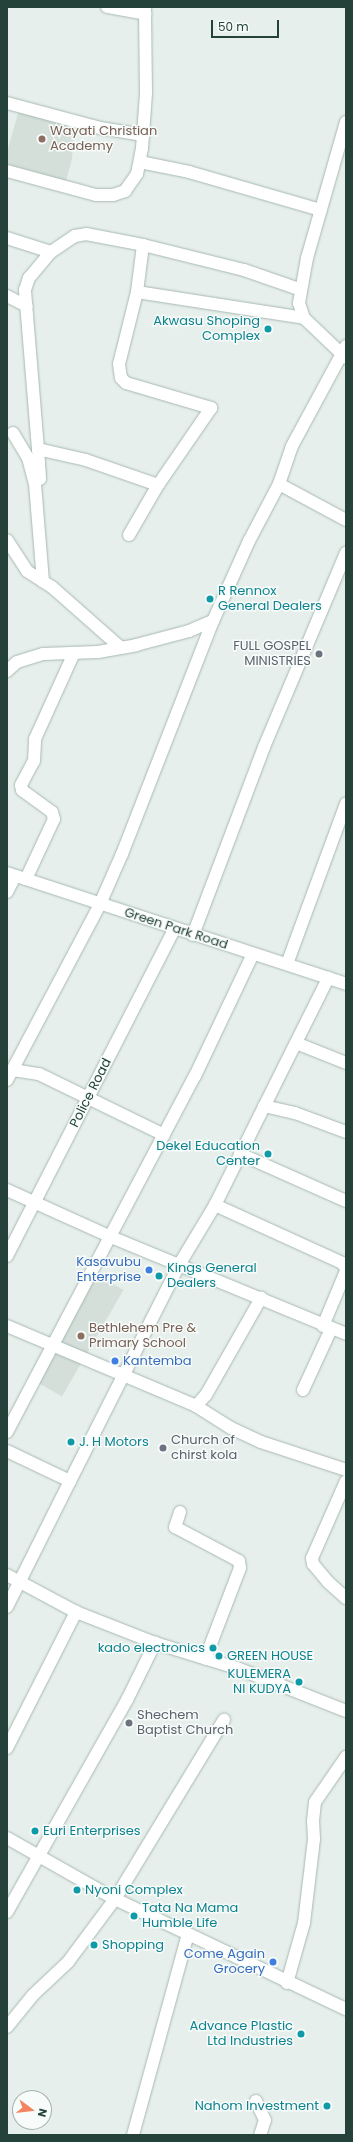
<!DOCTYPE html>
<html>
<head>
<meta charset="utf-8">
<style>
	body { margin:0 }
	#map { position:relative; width:353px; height:2142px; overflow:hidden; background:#e6efeb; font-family:Poppins,sans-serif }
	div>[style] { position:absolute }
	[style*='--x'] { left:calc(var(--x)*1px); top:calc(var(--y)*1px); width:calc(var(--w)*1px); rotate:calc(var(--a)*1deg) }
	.built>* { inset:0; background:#d4dfda; transform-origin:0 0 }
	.roads { filter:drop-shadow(0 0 1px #a8b8b2) drop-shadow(0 0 1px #a8b8b2) }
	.minor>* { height:12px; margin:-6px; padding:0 6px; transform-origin:6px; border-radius:6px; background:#fff }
	.dots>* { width:11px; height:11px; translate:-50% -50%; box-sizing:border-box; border:2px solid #f7fbf9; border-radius:50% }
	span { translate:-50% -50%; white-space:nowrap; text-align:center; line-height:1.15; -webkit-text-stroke:3px #f7fbf9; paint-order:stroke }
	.education-label { font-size:13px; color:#785e54 }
	.left { translate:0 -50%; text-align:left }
	.culture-label { font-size:13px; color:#0d838f }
	.right { translate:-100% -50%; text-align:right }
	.worship-label { font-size:13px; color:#5b616d }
	.street-label { font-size:13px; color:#24423a }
	.shop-label { font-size:13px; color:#366cbe }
	.frame { position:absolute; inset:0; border:8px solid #24423a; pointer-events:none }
	.north { position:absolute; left:12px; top:2090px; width:40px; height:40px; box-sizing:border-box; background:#f7fbf9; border:1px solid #a3b1ad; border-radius:50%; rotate:105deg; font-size:11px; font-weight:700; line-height:16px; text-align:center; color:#24423a }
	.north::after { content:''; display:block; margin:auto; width:14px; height:18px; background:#f4845f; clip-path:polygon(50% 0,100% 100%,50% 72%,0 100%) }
	.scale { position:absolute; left:211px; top:20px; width:68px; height:18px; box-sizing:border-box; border:2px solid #24423a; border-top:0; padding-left:5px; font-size:12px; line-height:14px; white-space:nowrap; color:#24423a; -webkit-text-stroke:3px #f7fbf9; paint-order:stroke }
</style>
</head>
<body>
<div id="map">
	<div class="built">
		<div style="clip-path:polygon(19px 110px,74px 127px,72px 159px,66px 181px,7px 164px,7px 152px)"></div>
		<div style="left:94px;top:1273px;width:34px;height:123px;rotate:30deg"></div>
	</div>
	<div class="roads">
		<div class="minor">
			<div style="--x:107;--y:7;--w:39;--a:10"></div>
			<div style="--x:7;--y:103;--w:96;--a:15"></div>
			<div style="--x:100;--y:128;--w:44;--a:9.2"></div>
			<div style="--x:346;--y:122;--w:141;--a:106"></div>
			<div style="--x:307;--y:258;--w:46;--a:100.1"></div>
			<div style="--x:299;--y:303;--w:16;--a:72"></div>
			<div style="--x:304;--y:318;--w:58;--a:43.6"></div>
			<div style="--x:140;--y:162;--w:50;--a:11.5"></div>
			<div style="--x:189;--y:172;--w:137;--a:16.1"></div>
			<div style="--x:7;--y:171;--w:92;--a:15.1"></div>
			<div style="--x:96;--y:195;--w:17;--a:0"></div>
			<div style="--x:113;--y:195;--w:13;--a:-18"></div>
			<div style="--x:125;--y:191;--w:21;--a:-55"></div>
			<div style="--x:137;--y:174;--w:26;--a:-79"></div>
			<div style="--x:142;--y:148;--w:55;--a:-85.8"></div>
			<div style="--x:146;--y:93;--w:86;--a:-90.7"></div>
			<div style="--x:86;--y:234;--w:58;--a:10.9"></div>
			<div style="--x:143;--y:245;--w:47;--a:97.3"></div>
			<div style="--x:137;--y:292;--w:74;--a:104"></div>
			<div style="--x:119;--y:364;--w:14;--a:82"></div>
			<div style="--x:121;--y:378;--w:7;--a:45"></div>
			<div style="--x:126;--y:383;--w:89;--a:16.4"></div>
			<div style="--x:211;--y:408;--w:93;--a:124.5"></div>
			<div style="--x:158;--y:485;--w:76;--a:-160.9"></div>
			<div style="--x:86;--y:460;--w:49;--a:-167.1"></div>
			<div style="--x:38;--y:449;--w:160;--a:-94.7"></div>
			<div style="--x:25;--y:290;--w:13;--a:-72"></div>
			<div style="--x:29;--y:278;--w:34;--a:-50"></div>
			<div style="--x:51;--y:252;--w:29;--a:-34"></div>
			<div style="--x:75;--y:236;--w:11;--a:-10"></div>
			<div style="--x:7;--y:238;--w:46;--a:17.7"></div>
			<div style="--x:143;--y:245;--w:104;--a:13.9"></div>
			<div style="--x:244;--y:270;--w:58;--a:19.1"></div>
			<div style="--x:137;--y:292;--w:169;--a:8.8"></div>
			<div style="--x:7;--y:296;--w:22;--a:27"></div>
			<div style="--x:13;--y:433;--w:29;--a:59"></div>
			<div style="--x:28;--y:458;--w:27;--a:75"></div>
			<div style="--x:35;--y:484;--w:98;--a:85.3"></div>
			<div style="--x:38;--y:449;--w:30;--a:86"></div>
			<div style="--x:279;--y:484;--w:76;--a:28.2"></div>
			<div style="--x:129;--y:535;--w:58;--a:-59.9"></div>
			<div style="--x:7;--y:540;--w:37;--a:57"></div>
			<div style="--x:27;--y:571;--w:30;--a:33"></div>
			<div style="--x:52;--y:587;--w:91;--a:41.4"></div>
			<div style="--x:7;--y:671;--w:13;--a:-42"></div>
			<div style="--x:17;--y:662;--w:27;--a:-17"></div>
			<div style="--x:43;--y:654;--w:55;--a:-2.1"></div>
			<div style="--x:98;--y:652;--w:39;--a:-10"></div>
			<div style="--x:136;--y:645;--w:55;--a:-14.8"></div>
			<div style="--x:189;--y:631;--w:26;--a:-23"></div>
			<div style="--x:7;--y:873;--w:357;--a:18.1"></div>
			<div style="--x:26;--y:879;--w:66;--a:-65"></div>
			<div style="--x:54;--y:819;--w:7;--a:-106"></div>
			<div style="--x:52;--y:812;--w:37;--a:-144"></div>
			<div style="--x:22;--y:790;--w:5;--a:-101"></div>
			<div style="--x:21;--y:785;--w:27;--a:-62"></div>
			<div style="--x:34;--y:761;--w:22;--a:-87"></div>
			<div style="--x:35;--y:739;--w:94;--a:-65.6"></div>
			<div style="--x:7;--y:892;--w:18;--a:-63"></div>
			<div style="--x:193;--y:935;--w:201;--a:-69.3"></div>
			<div style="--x:264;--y:747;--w:211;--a:-67.1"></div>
			<div style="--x:287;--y:964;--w:171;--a:-69.8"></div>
			<div style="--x:296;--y:1043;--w:54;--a:21.8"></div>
			<div style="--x:13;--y:1070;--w:26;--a:9"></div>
			<div style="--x:39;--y:1074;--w:139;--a:26"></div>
			<div style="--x:7;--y:1080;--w:199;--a:-62.1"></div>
			<div style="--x:100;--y:904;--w:55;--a:-66.3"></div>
			<div style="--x:122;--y:854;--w:250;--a:-68.7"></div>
			<div style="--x:213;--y:621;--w:88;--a:-65.8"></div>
			<div style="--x:249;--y:541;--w:64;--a:-62.2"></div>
			<div style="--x:279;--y:484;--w:40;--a:-71.1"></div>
			<div style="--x:292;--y:446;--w:114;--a:-61.6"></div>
			<div style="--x:264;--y:1106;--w:32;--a:13"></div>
			<div style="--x:295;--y:1113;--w:54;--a:20.4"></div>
			<div style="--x:240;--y:1154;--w:116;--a:23.9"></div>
			<div style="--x:7;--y:1190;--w:114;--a:24.3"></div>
			<div style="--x:111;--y:1237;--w:254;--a:22.4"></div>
			<div style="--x:215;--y:1205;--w:140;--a:24.5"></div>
			<div style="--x:342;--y:1263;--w:6;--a:51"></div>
			<div style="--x:7;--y:1256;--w:367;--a:-62.9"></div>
			<div style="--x:7;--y:1326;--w:205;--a:22.9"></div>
			<div style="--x:196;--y:1406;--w:15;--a:-48"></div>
			<div style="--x:206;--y:1395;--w:112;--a:-60.4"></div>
			<div style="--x:323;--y:1326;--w:60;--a:-67.3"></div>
			<div style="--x:303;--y:1390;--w:67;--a:-65.3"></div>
			<div style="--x:196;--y:1406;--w:41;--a:32.2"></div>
			<div style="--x:231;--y:1428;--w:33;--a:25"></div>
			<div style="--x:261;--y:1442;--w:89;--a:18.2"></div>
			<div style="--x:7;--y:1432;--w:403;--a:-62.2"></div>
			<div style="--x:195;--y:1076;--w:135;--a:-64.6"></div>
			<div style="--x:7;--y:1451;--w:70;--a:25.5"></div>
			<div style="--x:70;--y:1481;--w:141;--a:116.6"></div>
			<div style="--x:70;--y:1481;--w:242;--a:-63.2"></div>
			<div style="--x:179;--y:1265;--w:70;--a:-59"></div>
			<div style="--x:215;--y:1205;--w:254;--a:-63.5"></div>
			<div style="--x:346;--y:1481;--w:84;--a:113.8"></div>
			<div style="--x:312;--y:1558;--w:6;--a:81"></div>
			<div style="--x:313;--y:1564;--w:23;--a:50"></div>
			<div style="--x:328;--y:1582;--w:24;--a:42"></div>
			<div style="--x:180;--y:1512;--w:16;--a:108"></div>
			<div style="--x:175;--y:1527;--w:72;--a:28"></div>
			<div style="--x:239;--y:1561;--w:7;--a:82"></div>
			<div style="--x:240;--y:1568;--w:97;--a:111"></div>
			<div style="--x:7;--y:1575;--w:78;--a:28.2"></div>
			<div style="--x:76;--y:1612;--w:85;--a:21.4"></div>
			<div style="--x:155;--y:1643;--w:86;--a:17"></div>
			<div style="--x:237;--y:1668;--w:117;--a:21.5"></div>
			<div style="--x:7;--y:1748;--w:153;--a:-63.1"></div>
			<div style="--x:7;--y:1838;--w:124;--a:29.5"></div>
			<div style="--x:115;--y:1899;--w:256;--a:25.5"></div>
			<div style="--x:7;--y:1912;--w:244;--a:-60.5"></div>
			<div style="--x:127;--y:1700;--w:64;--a:-63.8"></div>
			<div style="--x:287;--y:1983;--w:62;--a:-74.2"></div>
			<div style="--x:304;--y:1923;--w:85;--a:-83.2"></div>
			<div style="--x:314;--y:1839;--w:18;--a:-93"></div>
			<div style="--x:313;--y:1821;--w:19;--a:-84"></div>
			<div style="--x:315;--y:1802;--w:55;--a:-55.4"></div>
			<div style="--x:7;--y:2027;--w:41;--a:-50.9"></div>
			<div style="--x:33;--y:1995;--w:48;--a:-43.3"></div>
			<div style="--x:68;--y:1962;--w:79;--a:-53.3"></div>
			<div style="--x:115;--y:1899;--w:210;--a:-58.7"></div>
			<div style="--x:256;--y:2101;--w:21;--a:65"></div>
			<div style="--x:265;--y:2120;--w:16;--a:108"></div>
			<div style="--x:133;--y:2135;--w:208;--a:-74.7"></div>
		</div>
	</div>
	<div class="dots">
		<div style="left:42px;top:139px;background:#8d6e63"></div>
		<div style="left:268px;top:329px;background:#0f9aa8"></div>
		<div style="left:210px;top:599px;background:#0f9aa8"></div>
		<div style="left:319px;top:654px;background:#6b7280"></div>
		<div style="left:268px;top:1154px;background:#0f9aa8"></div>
		<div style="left:149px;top:1270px;background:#3f7fe0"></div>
		<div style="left:159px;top:1276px;background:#0f9aa8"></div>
		<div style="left:81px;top:1336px;background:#8d6e63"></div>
		<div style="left:115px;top:1361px;background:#3f7fe0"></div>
		<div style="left:71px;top:1442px;background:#0f9aa8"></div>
		<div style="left:163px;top:1448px;background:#6b7280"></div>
		<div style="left:213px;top:1648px;background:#0f9aa8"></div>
		<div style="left:219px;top:1656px;background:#0f9aa8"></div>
		<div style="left:299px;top:1682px;background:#0f9aa8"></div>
		<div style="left:129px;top:1723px;background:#6b7280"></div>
		<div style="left:35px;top:1831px;background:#0f9aa8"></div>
		<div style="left:77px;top:1890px;background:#0f9aa8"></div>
		<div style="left:134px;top:1916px;background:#0f9aa8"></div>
		<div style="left:94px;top:1945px;background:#0f9aa8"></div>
		<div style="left:273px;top:1962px;background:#3f7fe0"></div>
		<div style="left:301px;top:2034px;background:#0f9aa8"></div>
		<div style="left:327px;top:2106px;background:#0f9aa8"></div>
	</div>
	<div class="education-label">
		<span class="left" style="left:50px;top:139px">Wayati Christian<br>Academy</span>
		<span class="left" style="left:89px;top:1336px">Bethlehem Pre &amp;<br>Primary School</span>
	</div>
	<div class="culture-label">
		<span class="right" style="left:260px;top:329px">Akwasu Shoping<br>Complex</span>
		<span class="left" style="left:218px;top:599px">R Rennox<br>General Dealers</span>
		<span class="right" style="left:260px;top:1154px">Dekel Education<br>Center</span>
		<span class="left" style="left:167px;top:1276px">Kings General<br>Dealers</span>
		<span class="left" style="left:79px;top:1442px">J. H Motors</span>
		<span class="right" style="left:205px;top:1648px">kado electronics</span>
		<span class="left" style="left:227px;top:1656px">GREEN HOUSE</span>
		<span class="right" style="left:291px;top:1682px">KULEMERA<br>NI KUDYA</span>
		<span class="left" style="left:43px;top:1831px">Euri Enterprises</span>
		<span class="left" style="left:85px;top:1890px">Nyoni Complex</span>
		<span class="left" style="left:142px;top:1916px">Tata Na Mama<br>Humble Life</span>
		<span class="left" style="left:102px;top:1945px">Shopping</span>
		<span class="right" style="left:293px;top:2034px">Advance Plastic<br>Ltd Industries</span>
		<span class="right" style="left:319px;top:2106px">Nahom Investment</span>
	</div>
	<div class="worship-label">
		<span class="right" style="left:311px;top:654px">FULL GOSPEL<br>MINISTRIES</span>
		<span class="left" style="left:171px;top:1448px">Church of<br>chirst kola</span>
		<span class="left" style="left:137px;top:1723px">Shechem<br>Baptist Church</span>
	</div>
	<div class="street-label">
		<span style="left:176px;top:929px;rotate:18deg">Green Park Road</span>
		<span style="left:91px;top:1093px;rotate:-63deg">Police Road</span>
	</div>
	<div class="shop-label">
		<span class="right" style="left:141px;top:1270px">Kasavubu<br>Enterprise</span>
		<span class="left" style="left:123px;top:1361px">Kantemba</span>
		<span class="right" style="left:265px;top:1962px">Come Again<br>Grocery</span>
	</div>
	<div class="frame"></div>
	<div class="north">N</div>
	<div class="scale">50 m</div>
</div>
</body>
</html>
